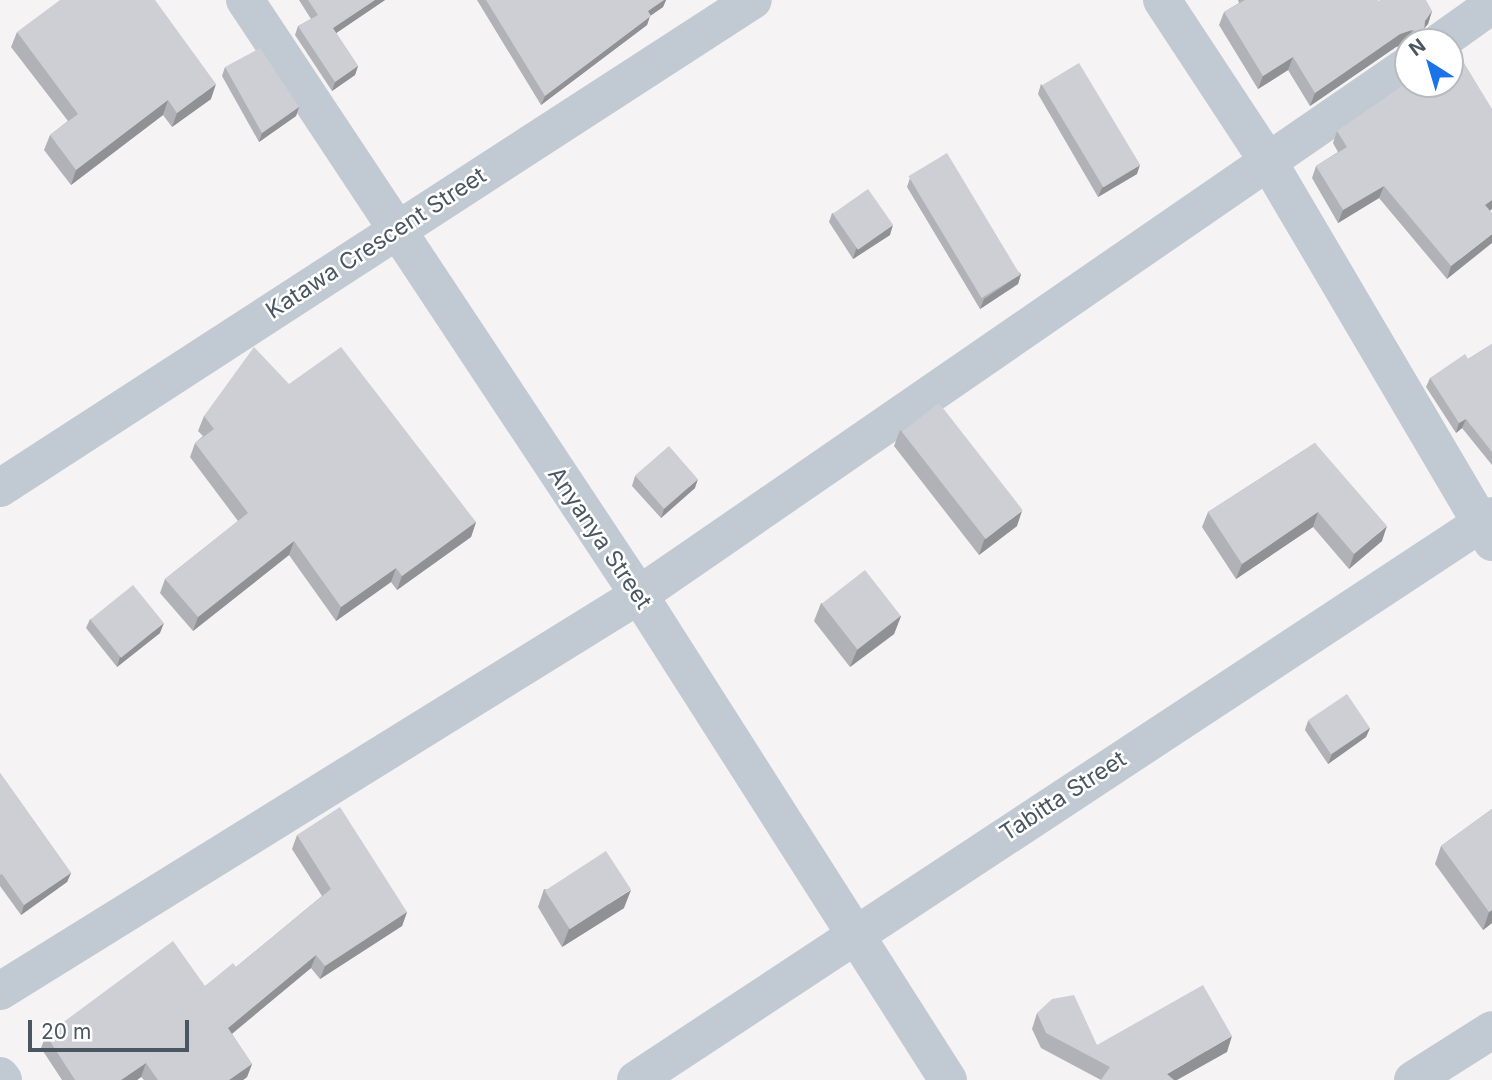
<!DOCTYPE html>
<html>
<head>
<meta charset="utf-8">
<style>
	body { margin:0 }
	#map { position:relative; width:1492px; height:1080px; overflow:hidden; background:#f5f3f3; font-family:Inter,sans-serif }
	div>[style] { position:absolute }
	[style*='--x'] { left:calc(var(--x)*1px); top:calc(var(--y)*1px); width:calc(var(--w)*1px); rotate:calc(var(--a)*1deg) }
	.street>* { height:38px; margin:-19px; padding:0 19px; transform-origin:19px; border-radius:19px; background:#c1cad2 }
	.wall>* { inset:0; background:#b0b2b7 }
	.shaded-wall>* { inset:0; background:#909195 }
	.building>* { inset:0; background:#cdcfd5; transform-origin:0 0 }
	span { translate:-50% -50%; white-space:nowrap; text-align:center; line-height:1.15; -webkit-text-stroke:5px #fff; paint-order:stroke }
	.street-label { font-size:23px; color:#4a5661 }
	.north { position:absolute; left:1394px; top:28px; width:70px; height:70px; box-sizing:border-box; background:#fff; border:2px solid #b7bbc0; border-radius:50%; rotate:323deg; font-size:19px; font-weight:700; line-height:28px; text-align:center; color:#4a5661 }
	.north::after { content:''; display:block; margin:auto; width:24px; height:32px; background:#1a73e8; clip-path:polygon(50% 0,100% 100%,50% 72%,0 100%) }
	.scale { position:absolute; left:28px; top:1020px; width:161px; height:32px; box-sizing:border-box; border:4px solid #4a5661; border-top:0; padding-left:9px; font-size:21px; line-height:24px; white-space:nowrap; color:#4a5661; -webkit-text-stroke:5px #fff; paint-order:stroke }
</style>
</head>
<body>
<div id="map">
	<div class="street">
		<div style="--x:245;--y:0;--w:714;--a:56.49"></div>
		<div style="--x:639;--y:595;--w:575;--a:57.5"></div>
		<div style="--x:1162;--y:0;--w:195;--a:56.7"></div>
		<div style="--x:1269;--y:163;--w:440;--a:59.5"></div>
		<div style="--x:1440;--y:42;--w:64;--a:-35.4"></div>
		<div style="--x:0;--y:488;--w:897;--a:-32.95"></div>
		<div style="--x:0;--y:991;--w:752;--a:-31.79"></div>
		<div style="--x:639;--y:595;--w:934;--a:-34.57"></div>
		<div style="--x:0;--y:1076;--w:5;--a:53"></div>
		<div style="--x:636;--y:1080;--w:1025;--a:-33.38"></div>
		<div style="--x:1413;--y:1080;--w:93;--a:-32.3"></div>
	</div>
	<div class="wall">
		<div style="clip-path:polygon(299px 0,385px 0,336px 33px,358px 66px,355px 75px,332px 91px,295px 35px,298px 26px,311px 19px)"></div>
		<div style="clip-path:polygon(477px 0,666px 0,663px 7px,650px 16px,647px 25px,541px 105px)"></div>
		<div style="clip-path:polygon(1238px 0,1378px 0,1378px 1px,1432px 11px,1428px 24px,1424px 28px,1424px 34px,1421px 42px,1408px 42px,1408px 44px,1396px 47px,1310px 106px,1288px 70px,1258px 89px,1219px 25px,1224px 12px,1239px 3px)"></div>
		<div style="clip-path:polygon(17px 32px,211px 99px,172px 127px,163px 115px,71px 185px,44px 150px,50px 135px,68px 121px,11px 47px)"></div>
		<div style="clip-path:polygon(225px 67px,299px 107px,296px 116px,259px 142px,222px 76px)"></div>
		<div style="clip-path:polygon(1041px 84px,1137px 174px,1098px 197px,1038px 94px)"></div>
		<div style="clip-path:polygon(1492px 109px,1492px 209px,1490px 211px,1447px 279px,1379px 198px,1338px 223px,1312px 178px,1316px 166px,1338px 152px,1333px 143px,1337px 131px)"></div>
		<div style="clip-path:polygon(910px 178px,1021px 274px,1018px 284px,980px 309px,907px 187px)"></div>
		<div style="clip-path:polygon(832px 213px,890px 235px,853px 259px,829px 222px)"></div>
		<div style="clip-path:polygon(1492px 344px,1492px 465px,1462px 428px,1456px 433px,1426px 387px,1430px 378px,1468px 359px)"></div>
		<div style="clip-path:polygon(289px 384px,476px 522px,471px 537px,397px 590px,391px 582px,336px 621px,289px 555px,193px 631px,160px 593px,165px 579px,238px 521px,190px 457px,195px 443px,203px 436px,198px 431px,204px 416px)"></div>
		<div style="clip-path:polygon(900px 430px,1017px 526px,979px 555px,894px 446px)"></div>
		<div style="clip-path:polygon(1315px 443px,1382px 541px,1349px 569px,1313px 527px,1236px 579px,1202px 527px,1208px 512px)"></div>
		<div style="clip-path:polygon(635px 476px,695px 488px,661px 518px,632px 486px)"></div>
		<div style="clip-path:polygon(821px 603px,901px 616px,894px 634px,850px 667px,814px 621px)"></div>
		<div style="clip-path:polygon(90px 619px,160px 633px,117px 667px,86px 628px)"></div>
		<div style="clip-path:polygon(1308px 721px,1370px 728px,1366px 737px,1328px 764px,1305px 730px)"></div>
		<div style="clip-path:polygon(0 773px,71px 873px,67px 882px,21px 915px,0 886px)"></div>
		<div style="clip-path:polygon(1492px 809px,1492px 923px,1483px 930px,1435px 864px,1441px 846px)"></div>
		<div style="clip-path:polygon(297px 835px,407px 912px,402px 926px,320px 979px,311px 968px,232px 1034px,252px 1064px,247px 1077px,243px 1080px,144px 1080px,141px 1077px,137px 1080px,62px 1080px,41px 1048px,46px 1035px,205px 986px,236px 967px,322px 896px,292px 849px)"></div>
		<div style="clip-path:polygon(544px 889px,624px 908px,562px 947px,538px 907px)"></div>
		<div style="clip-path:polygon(1037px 1013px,1097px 1045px,1227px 1052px,1101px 1080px,1041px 1048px,1032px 1029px)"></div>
	</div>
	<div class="shaded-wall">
		<div style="clip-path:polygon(375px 0,385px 0,329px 38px,333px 28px)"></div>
		<div style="clip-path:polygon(664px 0,666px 0,663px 7px,650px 16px,647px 25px,541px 105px,545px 96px,648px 11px)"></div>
		<div style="clip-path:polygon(1432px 11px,1428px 24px,1420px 34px,1425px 21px)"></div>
		<div style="clip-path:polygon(1412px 30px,1407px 43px,1396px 47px,1310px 106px,1315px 93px,1400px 34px)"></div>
		<div style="clip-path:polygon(1293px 57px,1288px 70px,1258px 89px,1263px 76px)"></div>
		<div style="clip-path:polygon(358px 66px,355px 75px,332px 91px,335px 82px)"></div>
		<div style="clip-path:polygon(216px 84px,211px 99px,172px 127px,177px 113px)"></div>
		<div style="clip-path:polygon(168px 100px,163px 115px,71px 185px,76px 170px)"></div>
		<div style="clip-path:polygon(299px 107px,296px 116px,259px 142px,262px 133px)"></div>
		<div style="clip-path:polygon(1140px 165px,1137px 174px,1098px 197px,1102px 188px)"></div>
		<div style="clip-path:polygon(1384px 186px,1379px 198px,1338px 223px,1343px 210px)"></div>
		<div style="clip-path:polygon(1492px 200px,1492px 209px,1480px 217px,1485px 205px)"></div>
		<div style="clip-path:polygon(893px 225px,890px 235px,853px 259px,856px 249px)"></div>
		<div style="clip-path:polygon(1492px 234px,1492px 243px,1447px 279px,1451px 266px)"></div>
		<div style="clip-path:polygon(1021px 274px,1018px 284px,980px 309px,984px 299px)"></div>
		<div style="clip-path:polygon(1466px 419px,1462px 428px,1456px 433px,1459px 423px)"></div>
		<div style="clip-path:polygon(698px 479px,695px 488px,661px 518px,664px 509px)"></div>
		<div style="clip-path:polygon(1022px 511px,1017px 526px,979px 555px,984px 540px)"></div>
		<div style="clip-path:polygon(1318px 512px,1313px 527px,1236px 579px,1242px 564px)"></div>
		<div style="clip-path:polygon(476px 522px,471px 537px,397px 590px,402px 576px)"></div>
		<div style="clip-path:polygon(1387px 526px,1382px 541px,1349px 569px,1354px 554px)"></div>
		<div style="clip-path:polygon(294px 541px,289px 555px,193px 631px,198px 617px)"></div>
		<div style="clip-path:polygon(396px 568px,391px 582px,336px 621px,341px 607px)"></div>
		<div style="clip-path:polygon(901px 616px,894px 634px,850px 667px,857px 650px)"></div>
		<div style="clip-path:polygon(164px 623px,160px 633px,117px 667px,120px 657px)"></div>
		<div style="clip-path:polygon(1370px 728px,1366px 737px,1328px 764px,1332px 754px)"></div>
		<div style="clip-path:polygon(71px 873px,67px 882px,21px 915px,24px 905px)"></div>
		<div style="clip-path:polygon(631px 890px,624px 908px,562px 947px,569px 929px)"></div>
		<div style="clip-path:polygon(1492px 910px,1492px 923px,1483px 930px,1489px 912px)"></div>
		<div style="clip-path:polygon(407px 912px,402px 926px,320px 979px,325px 966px)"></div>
		<div style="clip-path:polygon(316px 955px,311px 968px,223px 1041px,228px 1028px)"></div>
		<div style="clip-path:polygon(1232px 1036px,1227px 1052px,1177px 1080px,1164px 1080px,1167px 1074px)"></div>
		<div style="clip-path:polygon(146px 1063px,141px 1077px,137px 1080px,121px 1080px)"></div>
		<div style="clip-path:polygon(252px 1064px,247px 1077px,243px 1080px,229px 1080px)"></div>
	</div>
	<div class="building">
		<div style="clip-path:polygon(60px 0,155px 0,216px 84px,177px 113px,168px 100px,76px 170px,50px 135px,78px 114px,17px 32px)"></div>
		<div style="clip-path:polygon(308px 0,375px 0,333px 28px,358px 66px,335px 82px,298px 26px,318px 15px)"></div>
		<div style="clip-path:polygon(486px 0,664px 0,648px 11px,651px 16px,545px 96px)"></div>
		<div style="clip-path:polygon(1245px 0,1378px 0,1378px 1px,1380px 0,1426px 0,1432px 11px,1425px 21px,1424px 34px,1412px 30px,1400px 34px,1315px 93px,1293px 57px,1263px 76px,1224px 12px)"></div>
		<div style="clip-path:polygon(260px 48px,299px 107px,262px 133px,225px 67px)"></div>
		<div style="clip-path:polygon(1450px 48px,1455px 48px,1492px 109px,1492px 200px,1485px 205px,1492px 213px,1492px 234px,1451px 266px,1384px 186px,1343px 210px,1316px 166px,1347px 147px,1337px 131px,1408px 82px,1408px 84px,1450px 84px)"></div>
		<div style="left:1079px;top:63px;width:119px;height:43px;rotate:59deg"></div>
		<div style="left:947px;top:153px;width:142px;height:45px;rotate:59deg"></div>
		<div style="left:868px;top:189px;width:44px;height:43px;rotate:55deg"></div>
		<div style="clip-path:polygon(1492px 344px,1492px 452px,1466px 419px,1459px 423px,1430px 378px,1465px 354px,1468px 359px)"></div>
		<div style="clip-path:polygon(254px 347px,289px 384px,341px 347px,476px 522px,402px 576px,396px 568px,341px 607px,294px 541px,198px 617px,165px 579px,248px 513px,195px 443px,214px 429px,204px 416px)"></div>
		<div style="left:939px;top:403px;width:136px;height:47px;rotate:52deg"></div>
		<div style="clip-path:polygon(1315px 443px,1387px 526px,1354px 554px,1318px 512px,1242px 564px,1208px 512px)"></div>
		<div style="left:669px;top:446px;width:44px;height:45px;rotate:49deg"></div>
		<div style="left:865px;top:570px;width:58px;height:55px;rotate:52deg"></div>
		<div style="left:133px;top:585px;width:49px;height:55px;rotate:51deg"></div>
		<div style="left:1347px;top:694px;width:41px;height:47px;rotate:56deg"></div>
		<div style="clip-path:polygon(0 773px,71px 873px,24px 905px,2px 874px,0 875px)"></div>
		<div style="clip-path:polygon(340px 807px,407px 912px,325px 966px,316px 955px,228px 1028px,252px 1064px,229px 1080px,158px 1080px,146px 1063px,121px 1080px,75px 1080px,46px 1035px,173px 941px,205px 986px,233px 963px,236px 967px,331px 889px,297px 835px)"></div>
		<div style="clip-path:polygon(1492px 809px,1492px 910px,1489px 912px,1441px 846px)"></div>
		<div style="left:606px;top:851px;width:46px;height:73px;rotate:57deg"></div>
		<div style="clip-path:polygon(1203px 985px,1232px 1036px,1167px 1074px,1174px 1080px,1101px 1080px,1110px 1067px,1046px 1033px,1037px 1013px,1052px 999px,1074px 995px,1097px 1045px)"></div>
	</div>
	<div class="street-label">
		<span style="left:376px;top:243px;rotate:-33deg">Katawa Crescent Street</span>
		<span style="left:600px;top:538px;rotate:56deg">Anyanya Street</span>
		<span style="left:1063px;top:796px;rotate:-33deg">Tabitta Street</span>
	</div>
	<div class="north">N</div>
	<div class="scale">20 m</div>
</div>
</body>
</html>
